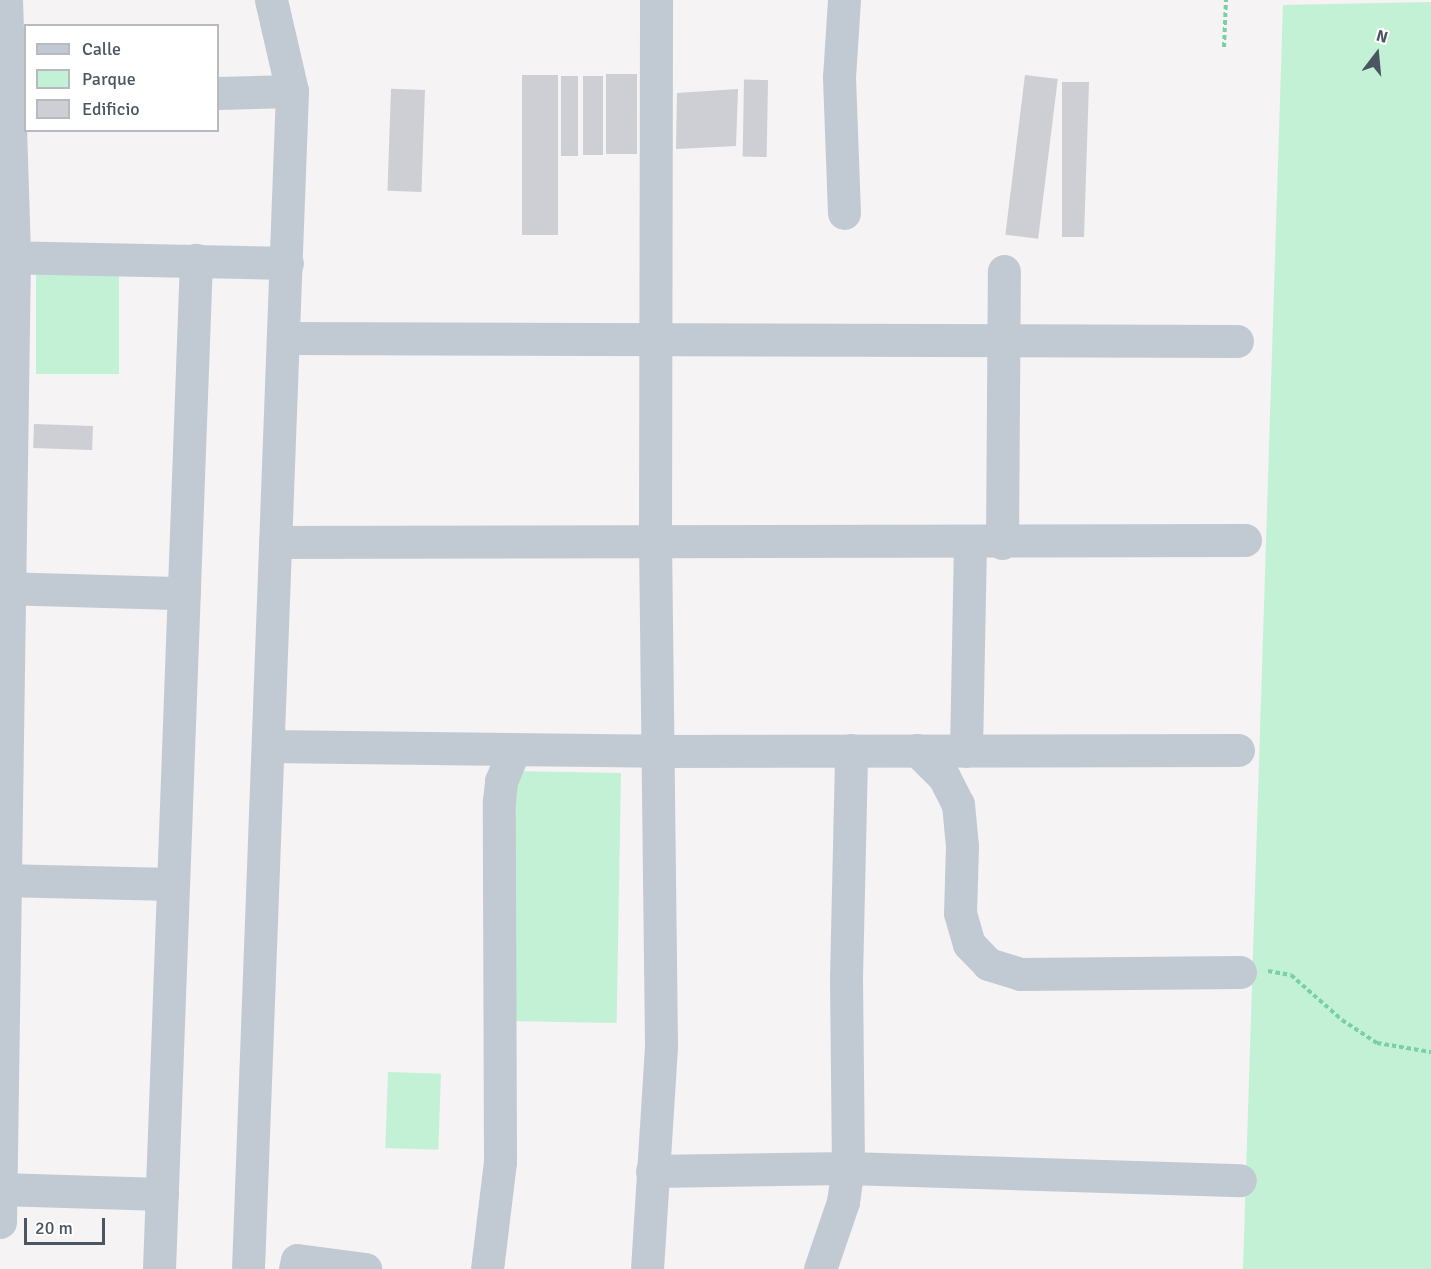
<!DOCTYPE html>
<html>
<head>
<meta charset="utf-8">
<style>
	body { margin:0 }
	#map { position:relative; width:1431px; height:1269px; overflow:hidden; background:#f5f3f3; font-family:Signika,sans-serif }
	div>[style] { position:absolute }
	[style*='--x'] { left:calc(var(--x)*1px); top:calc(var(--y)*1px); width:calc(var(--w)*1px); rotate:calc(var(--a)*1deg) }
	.green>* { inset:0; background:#c3f1d5; transform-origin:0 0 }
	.building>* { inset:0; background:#cdcfd5; transform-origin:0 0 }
	.path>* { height:4px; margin-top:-2px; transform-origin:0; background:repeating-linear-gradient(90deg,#7ad0a6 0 4.5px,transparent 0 7.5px) }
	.minor>* { height:33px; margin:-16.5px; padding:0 16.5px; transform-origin:16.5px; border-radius:16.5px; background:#c1cad2 }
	span { translate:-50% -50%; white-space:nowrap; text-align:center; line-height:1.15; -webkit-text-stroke:4.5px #fff; paint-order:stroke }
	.legend { position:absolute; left:24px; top:24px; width:195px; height:108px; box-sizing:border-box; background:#fff; border:2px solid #b7bbc0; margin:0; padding:8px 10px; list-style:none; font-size:18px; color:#4a5661 }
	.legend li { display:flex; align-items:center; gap:12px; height:30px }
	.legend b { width:30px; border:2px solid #b7bbc0 }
	.north { position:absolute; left:1347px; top:24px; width:60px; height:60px; -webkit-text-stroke:4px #fff; paint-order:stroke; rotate:16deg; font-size:16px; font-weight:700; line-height:24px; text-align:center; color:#4a5661 }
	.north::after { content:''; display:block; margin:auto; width:21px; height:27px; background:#4a5661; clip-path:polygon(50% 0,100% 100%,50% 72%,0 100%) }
	.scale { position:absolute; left:24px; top:1218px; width:81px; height:27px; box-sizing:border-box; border:3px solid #4a5661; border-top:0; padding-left:8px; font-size:18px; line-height:21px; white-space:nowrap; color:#4a5661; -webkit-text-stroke:4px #fff; paint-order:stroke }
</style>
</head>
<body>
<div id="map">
	<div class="green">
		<div style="clip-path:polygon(1431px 2px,1431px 1269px,1243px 1269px,1283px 5px)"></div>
		<div style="left:36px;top:273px;width:83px;height:101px"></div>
		<div style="left:510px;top:771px;width:111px;height:250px;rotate:1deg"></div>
		<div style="left:388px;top:1072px;width:53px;height:76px;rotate:2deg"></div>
	</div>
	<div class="building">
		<div style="left:606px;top:74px;width:31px;height:80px"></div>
		<div style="left:558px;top:75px;width:160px;height:36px;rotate:90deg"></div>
		<div style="left:1025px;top:75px;width:33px;height:161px;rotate:7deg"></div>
		<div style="left:578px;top:76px;width:80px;height:17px;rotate:90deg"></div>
		<div style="left:583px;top:76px;width:20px;height:79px"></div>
		<div style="left:768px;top:80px;width:77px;height:24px;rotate:91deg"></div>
		<div style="clip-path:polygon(1062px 82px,1089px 82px,1084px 237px,1062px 237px)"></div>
		<div style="clip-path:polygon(738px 89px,736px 146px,676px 149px,677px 93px)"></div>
		<div style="left:425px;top:90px;width:102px;height:34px;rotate:92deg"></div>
		<div style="left:34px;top:424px;width:59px;height:24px;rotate:2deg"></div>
	</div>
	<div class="path">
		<div style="--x:1224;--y:47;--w:47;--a:-87.6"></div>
		<div style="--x:1268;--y:971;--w:23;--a:10"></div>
		<div style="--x:1291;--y:975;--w:68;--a:41.4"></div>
		<div style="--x:1342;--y:1020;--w:42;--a:33.3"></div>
		<div style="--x:1377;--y:1043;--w:55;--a:9.5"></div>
	</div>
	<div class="minor">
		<div style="--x:844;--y:0;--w:77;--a:93.7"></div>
		<div style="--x:839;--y:77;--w:136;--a:87.9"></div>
		<div style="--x:218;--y:93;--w:74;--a:-1.5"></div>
		<div style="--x:0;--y:257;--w:287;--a:1.2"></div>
		<div style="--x:285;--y:338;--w:952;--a:0.18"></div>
		<div style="--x:275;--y:542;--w:970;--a:-0.12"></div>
		<div style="--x:1002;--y:543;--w:272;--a:-89.6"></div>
		<div style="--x:0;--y:588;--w:184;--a:1.6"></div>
		<div style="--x:268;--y:746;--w:392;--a:0.7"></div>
		<div style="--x:660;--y:751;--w:578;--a:-0.1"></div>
		<div style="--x:917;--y:750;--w:38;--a:45"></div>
		<div style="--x:944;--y:777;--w:30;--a:63"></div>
		<div style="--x:958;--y:804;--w:42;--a:84.6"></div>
		<div style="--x:962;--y:846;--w:67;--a:91.7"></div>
		<div style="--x:960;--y:913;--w:32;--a:74"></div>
		<div style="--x:969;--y:944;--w:28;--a:46"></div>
		<div style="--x:988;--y:964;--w:34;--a:17"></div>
		<div style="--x:1020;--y:974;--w:220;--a:-0.5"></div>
		<div style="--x:966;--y:751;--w:208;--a:-88.9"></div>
		<div style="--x:0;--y:880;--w:173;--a:1.3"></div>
		<div style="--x:652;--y:1171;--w:196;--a:-0.9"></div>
		<div style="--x:848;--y:1168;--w:392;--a:1.8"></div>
		<div style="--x:0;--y:1189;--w:162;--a:1.8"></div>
		<div style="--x:0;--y:1222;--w:968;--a:-89.17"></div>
		<div style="--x:14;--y:254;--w:254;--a:-91.8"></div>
		<div style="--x:159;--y:1269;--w:1010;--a:-87.9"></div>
		<div style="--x:248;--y:1269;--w:1179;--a:-87.86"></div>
		<div style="--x:292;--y:91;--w:93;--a:-103"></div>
		<div style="--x:295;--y:1269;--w:9;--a:-77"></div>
		<div style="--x:297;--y:1260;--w:69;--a:7.5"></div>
		<div style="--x:487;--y:1269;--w:108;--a:-83.1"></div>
		<div style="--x:500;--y:1162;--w:361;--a:-90.2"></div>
		<div style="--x:499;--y:801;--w:20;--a:-84"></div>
		<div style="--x:501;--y:781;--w:34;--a:-67"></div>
		<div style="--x:647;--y:1269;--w:224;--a:-86.4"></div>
		<div style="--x:661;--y:1045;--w:504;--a:-90.68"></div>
		<div style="--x:655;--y:541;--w:541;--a:-89.89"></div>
		<div style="--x:820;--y:1269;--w:71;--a:-71.1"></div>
		<div style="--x:843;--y:1202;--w:34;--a:-82"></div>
		<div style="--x:848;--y:1168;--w:190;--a:-90.6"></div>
		<div style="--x:846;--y:978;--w:228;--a:-88.7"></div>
	</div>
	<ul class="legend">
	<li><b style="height:8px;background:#c1cad2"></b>Calle</li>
	<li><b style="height:16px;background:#c3f1d5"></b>Parque</li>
	<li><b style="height:16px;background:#cdcfd5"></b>Edificio</li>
	</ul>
	<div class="north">N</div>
	<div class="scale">20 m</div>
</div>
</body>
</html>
